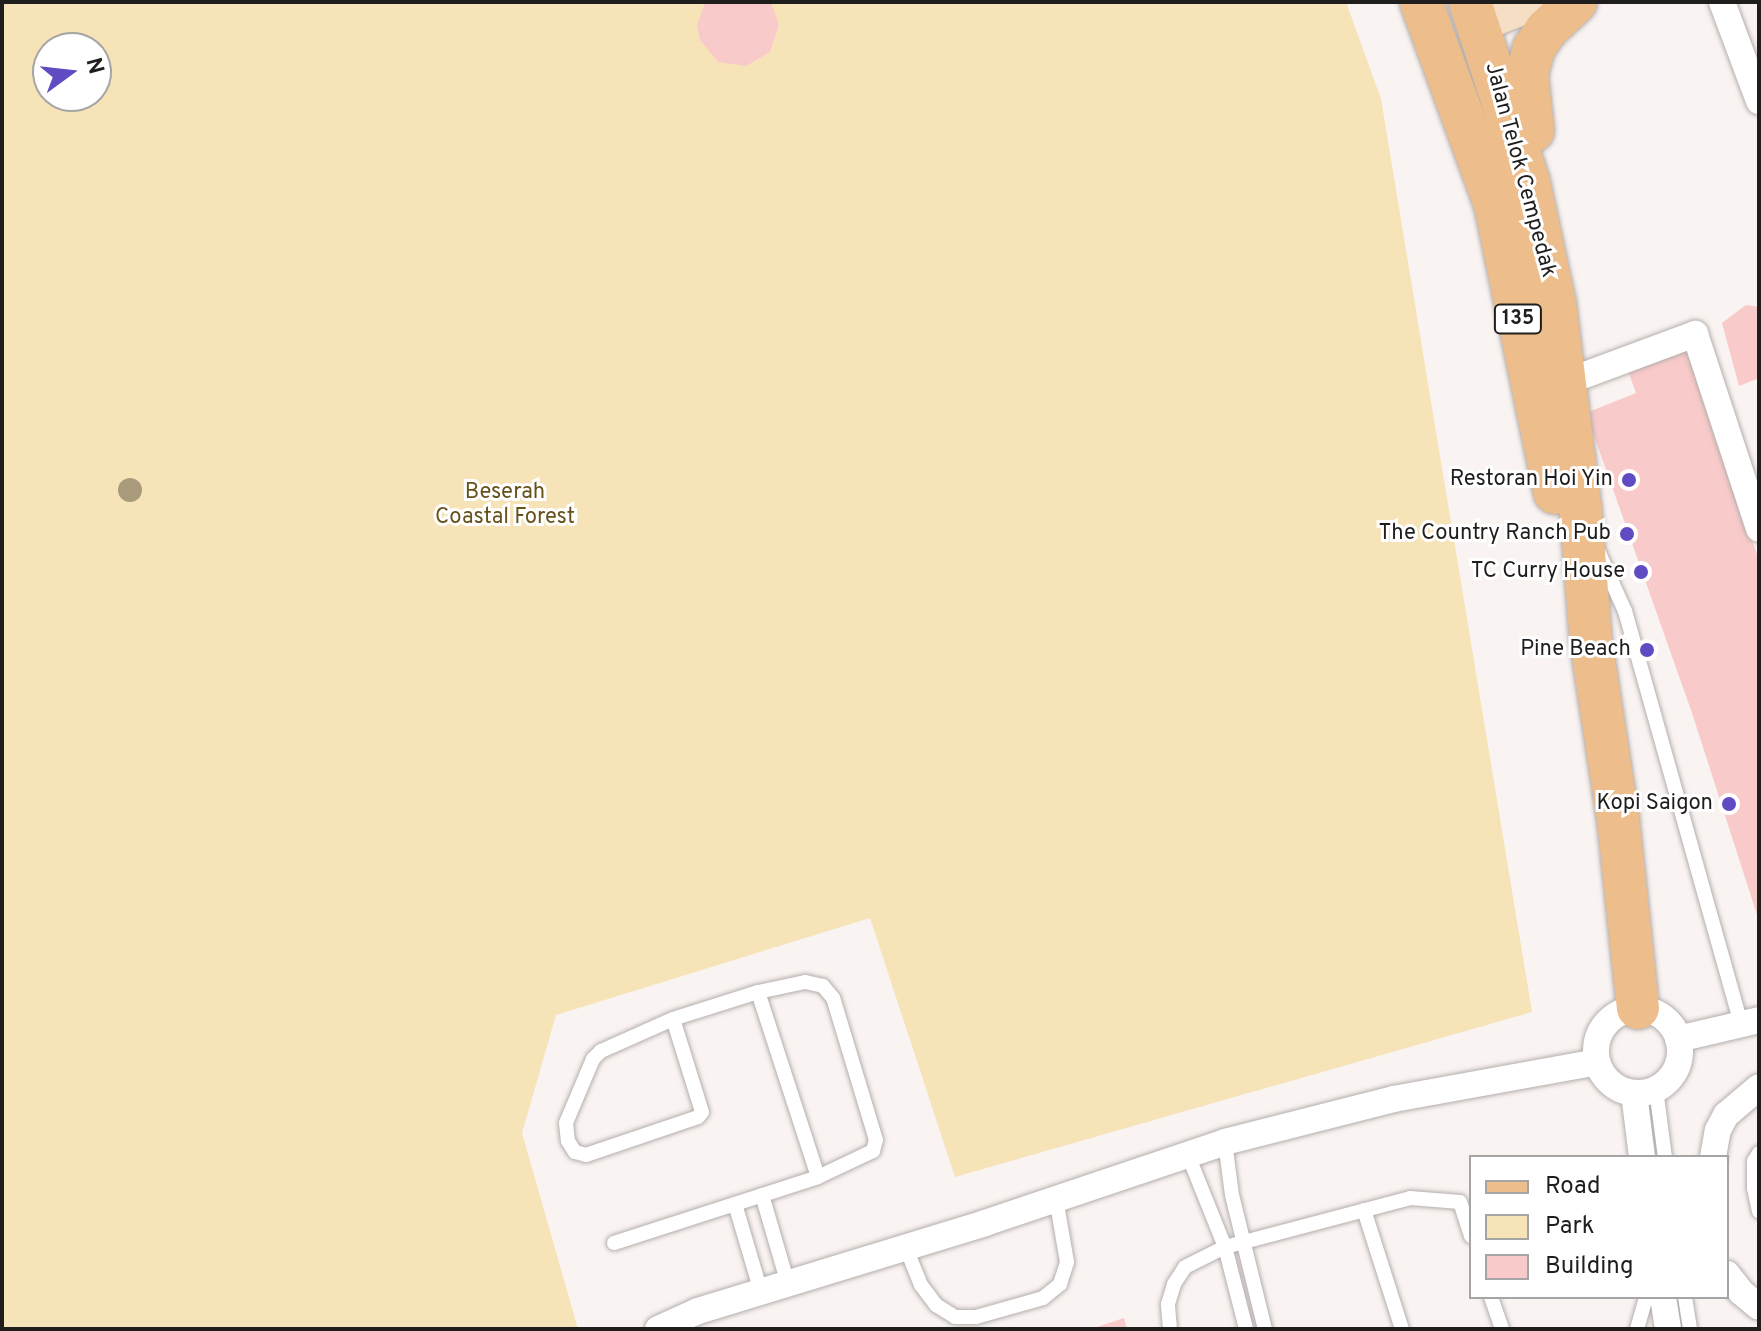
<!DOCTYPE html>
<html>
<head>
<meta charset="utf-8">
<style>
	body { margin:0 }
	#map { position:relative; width:1761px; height:1331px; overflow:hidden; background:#f9f3f1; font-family:Overpass,sans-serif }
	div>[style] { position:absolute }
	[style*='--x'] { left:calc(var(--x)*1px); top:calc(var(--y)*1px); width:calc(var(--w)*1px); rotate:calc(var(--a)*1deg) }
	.green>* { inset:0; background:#f6e3b8 }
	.building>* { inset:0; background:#f9caca }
	.roads { filter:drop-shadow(0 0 2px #b4aeac) drop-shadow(0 0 2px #b4aeac) }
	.lane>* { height:14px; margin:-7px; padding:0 7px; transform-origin:7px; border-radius:7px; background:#fff }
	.street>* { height:26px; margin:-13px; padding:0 13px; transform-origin:13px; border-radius:13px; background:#fff }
	.street>.ring { margin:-13px; padding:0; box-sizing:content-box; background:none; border:26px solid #fff; border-radius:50% }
	.secondary>* { height:38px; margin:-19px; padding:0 19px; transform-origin:19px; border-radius:19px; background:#f6dec5 }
	.primary>* { height:42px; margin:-21px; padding:0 21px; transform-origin:21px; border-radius:21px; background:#edbe8b }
	.trees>* { width:24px; height:24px; margin:-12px; border-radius:50%; background:#a99a7b }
	.dots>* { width:22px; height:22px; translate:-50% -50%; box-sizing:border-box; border:4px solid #fff; border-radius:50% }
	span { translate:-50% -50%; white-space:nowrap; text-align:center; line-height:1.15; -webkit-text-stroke:6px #fff; paint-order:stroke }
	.shield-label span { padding:2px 6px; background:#fff; border:2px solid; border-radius:6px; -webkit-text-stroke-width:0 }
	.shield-label { font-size:20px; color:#201e1d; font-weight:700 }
	.street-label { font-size:22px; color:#201e1d }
	.poi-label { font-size:22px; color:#201e1d }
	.right { translate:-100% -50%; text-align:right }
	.park-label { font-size:22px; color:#67521b }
	.frame { position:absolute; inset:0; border:4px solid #201e1d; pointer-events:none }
	.legend { position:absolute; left:1469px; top:1155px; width:260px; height:144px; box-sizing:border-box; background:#fff; border:2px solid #a6a5a5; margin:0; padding:10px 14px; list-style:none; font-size:24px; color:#201e1d }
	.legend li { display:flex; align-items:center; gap:16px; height:40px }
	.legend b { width:40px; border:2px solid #a6a5a5 }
	.north { position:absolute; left:32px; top:32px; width:80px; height:80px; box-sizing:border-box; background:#fff; border:2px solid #a6a5a5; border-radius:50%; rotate:75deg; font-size:22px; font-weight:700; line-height:32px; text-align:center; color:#201e1d }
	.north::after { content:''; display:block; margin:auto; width:28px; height:36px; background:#604bc3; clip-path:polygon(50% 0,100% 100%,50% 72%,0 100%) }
</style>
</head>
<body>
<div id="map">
	<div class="green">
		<div style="clip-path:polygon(evenodd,2px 2px,1346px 2px,1381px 99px,1532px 1012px,955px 1177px,870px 918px,556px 1015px,522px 1133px,578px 1329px,2px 1329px,2px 2px,48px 48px,96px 48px,96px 96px,48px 96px,48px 48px)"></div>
	</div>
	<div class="building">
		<div style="clip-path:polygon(705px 2px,771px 2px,779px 25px,770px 52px,746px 66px,718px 62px,700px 40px,697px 26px)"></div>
		<div style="clip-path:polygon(1746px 305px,1759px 307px,1759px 378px,1739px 386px,1722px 323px)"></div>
		<div style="clip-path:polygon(1686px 349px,1759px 560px,1758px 918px,1692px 713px,1586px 413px,1636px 393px,1628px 371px)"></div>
		<div style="clip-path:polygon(1124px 1318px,1127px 1329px,1094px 1329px,1094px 1328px)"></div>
	</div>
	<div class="roads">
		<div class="lane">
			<div style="--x:1599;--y:553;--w:64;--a:65.9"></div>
			<div style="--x:1625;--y:611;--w:429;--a:74.3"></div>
			<div style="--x:758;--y:992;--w:194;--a:72"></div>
			<div style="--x:1656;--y:1089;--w:69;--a:82.5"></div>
			<div style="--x:1225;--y:1142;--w:53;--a:82.5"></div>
			<div style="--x:1232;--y:1195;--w:138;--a:76.2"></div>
			<div style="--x:1759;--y:1153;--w:9;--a:122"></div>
			<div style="--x:1754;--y:1161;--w:27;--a:90"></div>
			<div style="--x:1754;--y:1188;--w:24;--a:78"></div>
			<div style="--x:1188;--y:1155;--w:99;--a:68.1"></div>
			<div style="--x:1225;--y:1247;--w:85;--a:75.6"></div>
			<div style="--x:762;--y:1195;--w:93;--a:73.7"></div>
			<div style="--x:735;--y:1204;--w:92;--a:73.5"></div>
			<div style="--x:1364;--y:1210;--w:125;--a:72.3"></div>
			<div style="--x:614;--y:1243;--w:214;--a:-17.9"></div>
			<div style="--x:818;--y:1177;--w:61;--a:-25.3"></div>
			<div style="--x:873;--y:1151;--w:11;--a:-75"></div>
			<div style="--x:876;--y:1140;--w:148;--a:-106.8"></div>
			<div style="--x:833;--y:998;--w:16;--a:-130"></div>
			<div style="--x:823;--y:986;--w:18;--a:-167"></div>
			<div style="--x:805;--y:982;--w:48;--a:168"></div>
			<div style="--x:758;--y:992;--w:89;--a:162.4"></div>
			<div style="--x:673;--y:1019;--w:79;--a:156"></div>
			<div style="--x:601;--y:1051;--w:11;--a:135"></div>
			<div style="--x:593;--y:1059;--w:69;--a:112.9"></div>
			<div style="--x:566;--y:1123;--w:18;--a:84"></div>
			<div style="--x:568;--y:1141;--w:13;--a:58"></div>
			<div style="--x:575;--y:1152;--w:11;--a:15"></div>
			<div style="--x:586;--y:1155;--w:118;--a:-18.7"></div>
			<div style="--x:698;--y:1117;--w:6;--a:-51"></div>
			<div style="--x:702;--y:1112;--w:97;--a:-107.3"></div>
			<div style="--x:906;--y:1248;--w:40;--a:68"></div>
			<div style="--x:921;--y:1285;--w:25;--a:53"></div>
			<div style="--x:936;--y:1305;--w:22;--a:32"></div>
			<div style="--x:955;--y:1317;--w:21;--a:0"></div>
			<div style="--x:976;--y:1317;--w:70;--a:-15.8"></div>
			<div style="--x:1043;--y:1298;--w:22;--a:-39"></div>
			<div style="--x:1060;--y:1284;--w:23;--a:-72"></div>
			<div style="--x:1067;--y:1262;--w:65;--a:-99.8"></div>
			<div style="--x:1491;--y:1297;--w:34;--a:71"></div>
			<div style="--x:1685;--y:1297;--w:32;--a:81"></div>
			<div style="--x:1170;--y:1329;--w:25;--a:-95"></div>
			<div style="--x:1168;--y:1304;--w:21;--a:-73"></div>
			<div style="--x:1174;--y:1284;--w:20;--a:-57"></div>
			<div style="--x:1185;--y:1267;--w:45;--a:-26.6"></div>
			<div style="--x:1225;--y:1247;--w:191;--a:-14.8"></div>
			<div style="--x:1410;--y:1198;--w:50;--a:4.6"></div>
			<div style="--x:1460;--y:1202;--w:36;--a:72"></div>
			<div style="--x:1637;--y:1329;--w:33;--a:-74"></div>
		</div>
		<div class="street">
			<div style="--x:1722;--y:2;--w:106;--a:69.5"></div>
			<div style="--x:1566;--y:382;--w:138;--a:-20.4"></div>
			<div style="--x:1695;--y:334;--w:205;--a:71.8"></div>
			<div class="ring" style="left:1596px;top:1009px;width:58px;height:58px"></div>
			<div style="--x:1678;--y:1039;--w:83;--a:-13.2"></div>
			<div style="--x:1634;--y:1093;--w:64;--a:82.9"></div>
			<div style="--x:1713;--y:1157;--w:27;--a:-80"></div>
			<div style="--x:1718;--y:1130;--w:17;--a:-62"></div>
			<div style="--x:1726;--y:1115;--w:43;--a:-40.3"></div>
			<div style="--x:1727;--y:1274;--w:23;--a:52"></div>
			<div style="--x:1741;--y:1292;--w:23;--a:40"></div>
			<div style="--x:1663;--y:1297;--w:32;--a:81"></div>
			<div style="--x:658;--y:1329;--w:44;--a:-24.2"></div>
			<div style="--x:698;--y:1311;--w:300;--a:-17"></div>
			<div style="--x:985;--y:1223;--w:253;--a:-18.6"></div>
			<div style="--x:1225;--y:1142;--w:174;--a:-14.3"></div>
			<div style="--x:1394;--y:1099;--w:206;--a:-10.3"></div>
		</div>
		<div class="secondary">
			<div style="--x:1478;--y:23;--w:58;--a:-21.3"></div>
		</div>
		<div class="primary">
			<div style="--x:1421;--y:2;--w:215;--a:69.9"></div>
			<div style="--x:1495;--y:204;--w:295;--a:78.3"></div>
			<div style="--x:1470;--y:2;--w:190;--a:71.9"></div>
			<div style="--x:1529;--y:183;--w:124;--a:77.9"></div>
			<div style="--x:1555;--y:304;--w:211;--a:82.9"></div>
			<div style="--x:1581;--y:513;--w:129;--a:85.6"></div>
			<div style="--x:1591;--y:642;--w:178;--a:81.3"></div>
			<div style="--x:1618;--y:818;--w:191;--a:84"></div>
			<div style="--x:1533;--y:131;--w:57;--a:-96"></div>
			<div style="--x:1527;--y:74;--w:27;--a:-75"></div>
			<div style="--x:1534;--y:48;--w:22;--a:-56"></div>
			<div style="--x:1546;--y:30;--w:41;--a:-43"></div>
		</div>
	</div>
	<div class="trees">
		<div style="left:130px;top:490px"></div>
	</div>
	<div class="dots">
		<div style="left:1629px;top:480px;background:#604bc3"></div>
		<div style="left:1627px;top:534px;background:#604bc3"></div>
		<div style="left:1641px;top:572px;background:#604bc3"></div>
		<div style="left:1647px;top:650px;background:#604bc3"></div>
		<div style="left:1729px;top:804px;background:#604bc3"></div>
	</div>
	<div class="shield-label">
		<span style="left:1518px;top:319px">135</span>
	</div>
	<div class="street-label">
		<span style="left:1520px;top:170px;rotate:75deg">Jalan Telok Cempedak</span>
	</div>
	<div class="poi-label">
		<span class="right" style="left:1613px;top:480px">Restoran Hoi Yin</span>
		<span class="right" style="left:1611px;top:534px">The Country Ranch Pub</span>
		<span class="right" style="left:1625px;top:572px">TC Curry House</span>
		<span class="right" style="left:1631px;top:650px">Pine Beach</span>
		<span class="right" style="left:1713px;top:804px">Kopi Saigon</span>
	</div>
	<div class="park-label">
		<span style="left:505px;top:505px">Beserah<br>Coastal Forest</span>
	</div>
	<div class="frame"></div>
	<ul class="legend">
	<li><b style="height:10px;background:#edbe8b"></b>Road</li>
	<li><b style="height:22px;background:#f6e3b8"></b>Park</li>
	<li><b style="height:22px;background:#f9caca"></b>Building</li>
	</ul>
	<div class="north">N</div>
</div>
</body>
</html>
